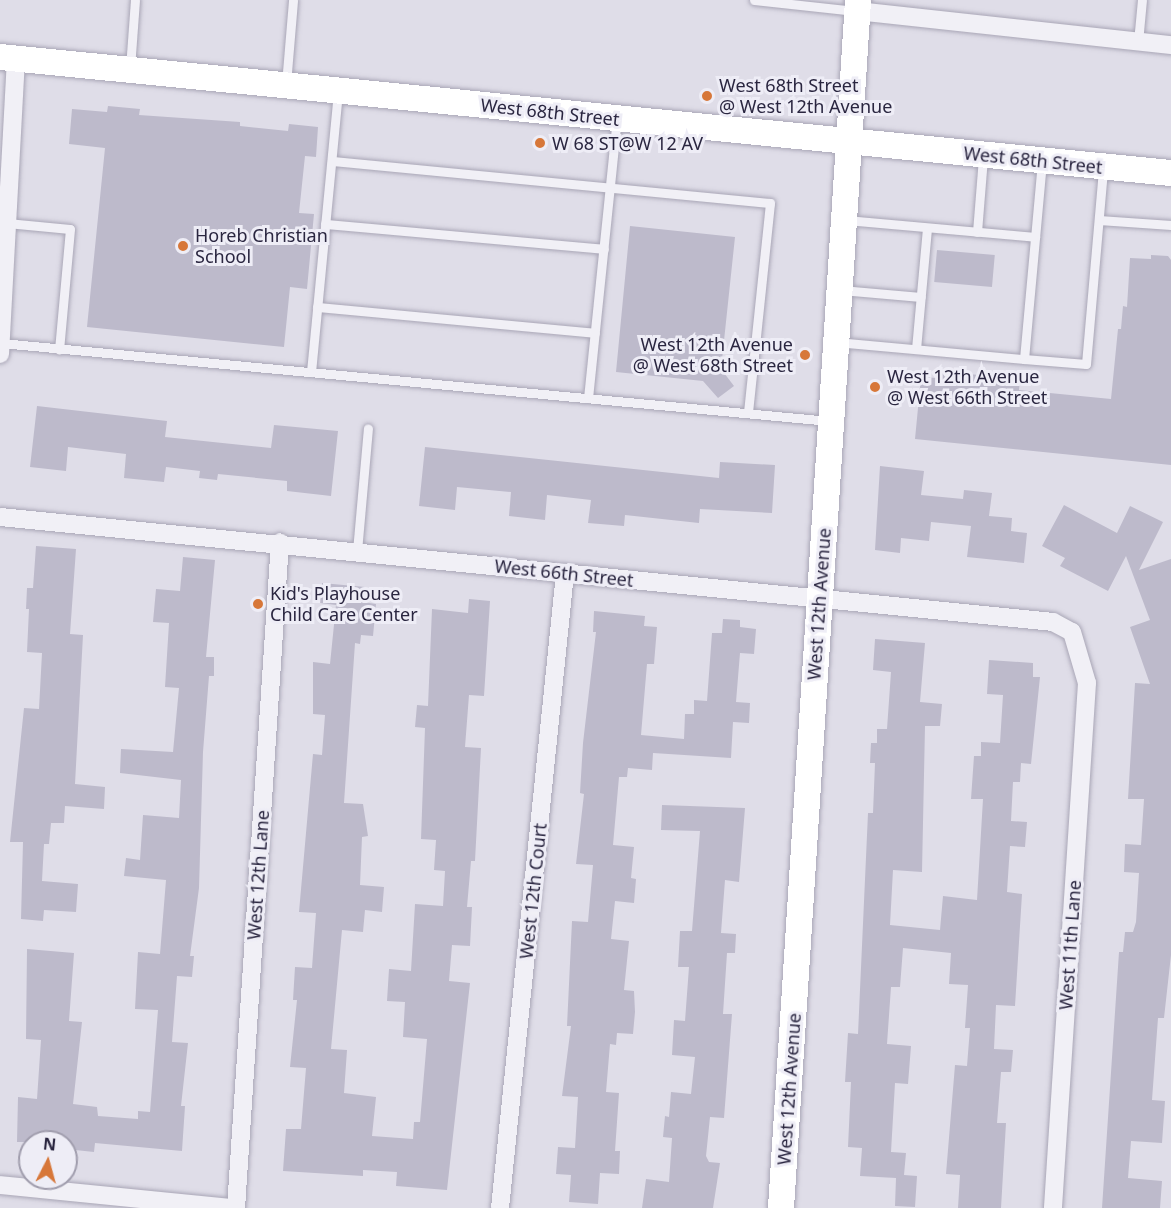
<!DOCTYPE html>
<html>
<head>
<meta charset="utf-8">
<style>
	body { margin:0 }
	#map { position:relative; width:1171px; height:1208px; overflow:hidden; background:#dfdde8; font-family:"Noto Sans",sans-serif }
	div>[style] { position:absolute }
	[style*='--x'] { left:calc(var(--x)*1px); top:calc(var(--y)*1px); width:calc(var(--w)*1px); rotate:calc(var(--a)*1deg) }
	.building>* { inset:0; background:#bdbacb; transform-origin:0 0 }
	.roads { filter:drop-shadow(0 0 2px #a9a6b6) drop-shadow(0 0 2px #a9a6b6) }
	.service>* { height:9px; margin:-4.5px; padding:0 4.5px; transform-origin:4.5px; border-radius:4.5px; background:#f1f0f6 }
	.minor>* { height:18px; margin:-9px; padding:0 9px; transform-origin:9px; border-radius:9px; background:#f1f0f6 }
	.secondary>* { height:26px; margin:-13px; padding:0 13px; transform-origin:13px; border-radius:13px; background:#fff }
	.dots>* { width:16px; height:16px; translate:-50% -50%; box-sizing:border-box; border:3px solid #eeedf6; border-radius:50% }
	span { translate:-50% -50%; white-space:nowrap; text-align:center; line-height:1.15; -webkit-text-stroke:6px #eeedf6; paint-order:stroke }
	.poi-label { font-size:18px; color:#2a2640 }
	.left { translate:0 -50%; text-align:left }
	.right { translate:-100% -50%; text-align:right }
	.street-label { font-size:18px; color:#2a2640 }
	.north { position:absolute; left:18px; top:1130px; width:60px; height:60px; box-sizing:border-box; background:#eeedf6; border:2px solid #a09dad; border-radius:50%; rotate:6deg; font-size:16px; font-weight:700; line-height:24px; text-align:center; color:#2a2640 }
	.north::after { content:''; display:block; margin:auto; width:21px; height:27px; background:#d77739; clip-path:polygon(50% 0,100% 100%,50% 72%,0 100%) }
</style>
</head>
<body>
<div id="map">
	<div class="building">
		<div style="clip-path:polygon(108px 106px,140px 109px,139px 115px,240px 122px,240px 126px,288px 131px,289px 124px,318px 127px,316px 157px,305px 156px,299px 213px,314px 214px,307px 289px,290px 287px,284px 347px,87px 327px,105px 148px,69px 144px,72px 109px,107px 112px)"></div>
		<div style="clip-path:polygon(630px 226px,735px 237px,721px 369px,734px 386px,718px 398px,703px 381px,616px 372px)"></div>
		<div style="left:937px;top:250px;width:58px;height:32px;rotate:5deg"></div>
		<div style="clip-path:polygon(1151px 255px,1168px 256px,1171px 260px,1171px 465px,915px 439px,921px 377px,937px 378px,937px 371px,1020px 379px,1019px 390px,1111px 399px,1118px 329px,1121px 329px,1123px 306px,1127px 307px,1130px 258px,1151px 259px)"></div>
		<div style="clip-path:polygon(37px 406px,167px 421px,165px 437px,271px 448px,274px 425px,338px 431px,331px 496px,287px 491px,287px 481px,218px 474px,217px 480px,199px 478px,200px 471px,166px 467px,164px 482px,124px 478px,126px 454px,68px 447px,66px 471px,30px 467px)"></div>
		<div style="clip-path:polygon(425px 447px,719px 478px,720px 462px,775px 465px,772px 513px,700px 509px,699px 523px,625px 515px,624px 526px,588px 523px,591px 500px,547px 495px,545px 520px,509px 516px,511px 492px,457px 487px,455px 510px,419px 506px)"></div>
		<div style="clip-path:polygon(880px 466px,924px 471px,921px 495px,963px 499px,964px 490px,992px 493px,989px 516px,1012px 518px,1011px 531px,1027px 533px,1024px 563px,967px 557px,971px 526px,931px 522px,929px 541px,901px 538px,900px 553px,875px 550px)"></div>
		<div style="clip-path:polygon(1064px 505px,1117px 533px,1130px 506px,1163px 522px,1139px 570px,1171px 559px,1171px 955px,1164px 1018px,1158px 1018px,1152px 1100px,1165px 1101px,1162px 1143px,1131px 1141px,1128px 1178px,1162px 1181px,1160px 1208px,1102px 1208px,1119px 952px,1123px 952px,1125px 932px,1133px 932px,1136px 922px,1139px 873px,1124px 872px,1125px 844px,1141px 845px,1144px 799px,1128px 799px,1135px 683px,1150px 684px,1130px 627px,1150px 620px,1126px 556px,1108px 591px,1060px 566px,1065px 558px,1042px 546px)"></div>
		<div style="clip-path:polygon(36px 546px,76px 549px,70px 634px,83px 635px,75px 784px,105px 787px,104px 809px,65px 806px,64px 823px,51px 823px,49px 844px,44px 844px,42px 881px,78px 884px,76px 912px,44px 910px,43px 921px,21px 919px,23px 842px,10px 842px,24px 708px,39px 709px,42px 653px,27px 652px,29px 609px,26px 609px,27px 588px,33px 588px)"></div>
		<div style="clip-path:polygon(183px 557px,215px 560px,206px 657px,214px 657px,214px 676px,209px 676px,203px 752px,199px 888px,190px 956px,194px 956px,192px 977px,177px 976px,172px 1042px,188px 1043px,181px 1106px,185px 1106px,182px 1151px,95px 1143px,94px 1152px,66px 1149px,66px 1142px,17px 1142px,18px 1097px,37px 1099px,41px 1040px,26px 1039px,27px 949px,74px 953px,69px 1021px,82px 1022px,73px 1104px,97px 1107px,98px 1116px,138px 1119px,138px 1111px,150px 1112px,158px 1010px,135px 1009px,138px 952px,160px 954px,166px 880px,124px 876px,126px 858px,140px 860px,143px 815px,179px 818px,181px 780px,120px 773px,121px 749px,173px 752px,179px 688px,165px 687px,169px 623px,153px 622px,156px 589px,180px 591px)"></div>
		<div style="clip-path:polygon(322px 583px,365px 587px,363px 602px,376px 604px,373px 636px,361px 635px,360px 644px,355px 643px,344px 803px,363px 804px,368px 836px,362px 837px,360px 885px,384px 887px,382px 912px,365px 910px,363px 932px,342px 930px,331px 1049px,347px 1050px,344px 1093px,376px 1097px,372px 1136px,413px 1139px,414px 1122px,420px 1122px,427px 1039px,403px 1037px,405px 1002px,387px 1001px,389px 969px,411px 971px,415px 904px,443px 906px,445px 871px,434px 870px,436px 840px,421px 839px,425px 728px,415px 727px,417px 705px,428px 706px,432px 609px,468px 613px,469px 599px,490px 601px,484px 696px,469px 695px,465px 747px,481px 748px,475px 861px,471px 861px,467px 907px,472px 907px,470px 946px,452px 945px,449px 981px,470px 983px,447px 1190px,396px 1186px,397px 1172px,363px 1170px,363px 1176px,283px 1171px,286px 1129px,301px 1129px,306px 1068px,290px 1067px,297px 1000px,293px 1000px,295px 967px,312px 968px,316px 913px,299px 912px,313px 754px,322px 755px,325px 715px,313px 714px,313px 662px,330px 664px,336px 605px,320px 603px)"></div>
		<div style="clip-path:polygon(594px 611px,645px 616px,644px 626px,657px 627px,654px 664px,647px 664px,641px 735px,684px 739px,685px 714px,694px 714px,694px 700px,707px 701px,712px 633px,722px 633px,723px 619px,740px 620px,740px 627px,756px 629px,754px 654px,740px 653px,736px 702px,750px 703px,749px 723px,733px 722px,731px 758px,653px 753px,652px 770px,628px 768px,627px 777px,619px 777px,613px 845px,634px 847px,631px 878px,636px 879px,634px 903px,615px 901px,611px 939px,629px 941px,624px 990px,634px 991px,635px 1012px,633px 1034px,617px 1033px,616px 1045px,610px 1044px,606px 1092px,619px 1093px,615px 1151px,620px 1151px,619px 1174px,600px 1173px,598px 1204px,569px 1202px,571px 1175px,556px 1174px,558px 1147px,575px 1148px,578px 1097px,562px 1096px,571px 1026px,567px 1026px,572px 921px,588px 922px,593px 865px,576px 864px,584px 794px,580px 793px,583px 743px,596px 632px,593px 632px)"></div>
		<div style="clip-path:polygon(875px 639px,925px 643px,920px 702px,942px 704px,940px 726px,925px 726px,922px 872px,893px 870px,890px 925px,940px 930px,943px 896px,977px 900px,983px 799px,971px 799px,974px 756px,981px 756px,981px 742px,1000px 743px,1003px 695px,987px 694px,989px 660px,1033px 663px,1033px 677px,1040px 677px,1031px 764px,1021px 763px,1020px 782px,1013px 782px,1011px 821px,1027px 822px,1025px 847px,1010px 846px,1007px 892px,1022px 894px,1015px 1006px,996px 1005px,994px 1049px,1013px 1050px,1011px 1072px,1001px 1072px,997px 1123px,1006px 1123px,1001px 1208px,958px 1208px,960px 1175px,946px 1174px,955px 1065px,967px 1066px,970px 1028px,965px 1028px,968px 985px,949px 984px,951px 953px,903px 948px,900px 987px,891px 987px,887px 1044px,911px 1046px,908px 1084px,895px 1083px,891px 1152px,906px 1153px,904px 1175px,917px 1176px,915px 1207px,895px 1206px,896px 1178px,860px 1176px,862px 1148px,848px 1147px,851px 1082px,845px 1082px,848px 1033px,858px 1034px,868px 813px,873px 813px,875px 763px,870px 763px,871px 743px,877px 743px,877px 729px,887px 729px,891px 672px,873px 670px)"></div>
		<div style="clip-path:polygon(662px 805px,745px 808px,739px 882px,725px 880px,721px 933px,736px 934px,735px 953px,727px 953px,723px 1014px,732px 1014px,724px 1118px,710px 1117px,706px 1156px,709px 1162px,720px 1163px,713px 1208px,642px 1208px,646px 1179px,669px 1182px,672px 1138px,663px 1137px,665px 1116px,669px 1117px,671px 1092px,691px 1094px,695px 1057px,672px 1055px,674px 1020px,685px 1021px,689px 967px,678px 967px,680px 931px,692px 931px,700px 831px,661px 830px)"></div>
	</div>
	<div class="roads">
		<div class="service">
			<div style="--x:754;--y:0;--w:102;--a:6.2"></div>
			<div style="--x:1138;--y:42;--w:42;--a:-84.6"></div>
			<div style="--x:130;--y:68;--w:68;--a:-85.8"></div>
			<div style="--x:286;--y:84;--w:84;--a:-85.2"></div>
			<div style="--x:332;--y:161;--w:440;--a:5.5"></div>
			<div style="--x:770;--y:203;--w:211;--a:96"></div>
			<div style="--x:846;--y:220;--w:190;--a:5.1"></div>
			<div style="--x:1099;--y:220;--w:72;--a:4"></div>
			<div style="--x:7;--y:223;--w:63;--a:5.4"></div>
			<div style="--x:70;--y:229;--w:121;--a:95.2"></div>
			<div style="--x:325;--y:224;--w:280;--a:5.1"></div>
			<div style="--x:977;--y:232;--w:75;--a:-85.4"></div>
			<div style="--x:841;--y:290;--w:80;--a:5"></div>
			<div style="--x:317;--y:307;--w:279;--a:5.3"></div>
			<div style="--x:836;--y:342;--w:189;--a:5.2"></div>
			<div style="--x:1024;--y:359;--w:197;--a:-84.8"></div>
			<div style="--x:1;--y:343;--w:833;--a:5.38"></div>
			<div style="--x:916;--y:349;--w:121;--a:-84.8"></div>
			<div style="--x:1024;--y:359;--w:62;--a:4.6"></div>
			<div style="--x:1086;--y:364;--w:197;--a:-85"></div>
			<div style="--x:311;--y:372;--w:282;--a:-84.5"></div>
			<div style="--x:588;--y:398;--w:281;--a:-84.1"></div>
			<div style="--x:357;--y:551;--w:123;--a:-84.9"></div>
		</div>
		<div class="minor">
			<div style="--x:857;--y:11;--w:316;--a:6.2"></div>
			<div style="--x:0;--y:354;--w:295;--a:-86.9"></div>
			<div style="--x:0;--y:517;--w:1058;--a:5.69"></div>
			<div style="--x:1053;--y:622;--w:21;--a:28"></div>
			<div style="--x:1072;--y:632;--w:53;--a:73.6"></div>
			<div style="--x:1087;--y:683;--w:526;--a:93.71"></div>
			<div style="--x:0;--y:1185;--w:233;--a:5.7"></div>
			<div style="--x:236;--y:1208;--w:667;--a:-86.22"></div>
			<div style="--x:500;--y:1208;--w:637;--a:-84.15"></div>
		</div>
		<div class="secondary">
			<div style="--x:0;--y:57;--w:1177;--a:5.66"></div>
			<div style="--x:781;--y:1208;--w:1210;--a:-86.35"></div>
		</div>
	</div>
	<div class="dots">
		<div style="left:707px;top:96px;background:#d77739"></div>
		<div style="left:540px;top:143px;background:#d77739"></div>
		<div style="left:183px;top:246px;background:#d77739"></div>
		<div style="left:805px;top:355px;background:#d77739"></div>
		<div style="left:875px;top:387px;background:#d77739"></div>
		<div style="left:258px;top:604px;background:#d77739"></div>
	</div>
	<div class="poi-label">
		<span class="left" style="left:719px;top:96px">West 68th Street<br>@ West 12th Avenue</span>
		<span class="left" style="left:552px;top:143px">W 68 ST@W 12 AV</span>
		<span class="left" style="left:195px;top:246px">Horeb Christian<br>School</span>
		<span class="right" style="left:793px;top:355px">West 12th Avenue<br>@ West 68th Street</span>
		<span class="left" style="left:887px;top:387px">West 12th Avenue<br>@ West 66th Street</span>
		<span class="left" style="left:270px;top:604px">Kid's Playhouse<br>Child Care Center</span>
	</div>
	<div class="street-label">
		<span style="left:550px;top:112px;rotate:6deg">West 68th Street</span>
		<span style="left:1033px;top:160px;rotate:6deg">West 68th Street</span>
		<span style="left:564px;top:573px;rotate:6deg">West 66th Street</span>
		<span style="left:819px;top:604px;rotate:-86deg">West 12th Avenue</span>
		<span style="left:258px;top:875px;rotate:-86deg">West 12th Lane</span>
		<span style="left:533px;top:891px;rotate:-84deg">West 12th Court</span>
		<span style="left:1070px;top:945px;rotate:-86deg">West 11th Lane</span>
		<span style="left:789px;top:1089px;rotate:-86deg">West 12th Avenue</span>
	</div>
	<div class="north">N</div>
</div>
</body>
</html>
